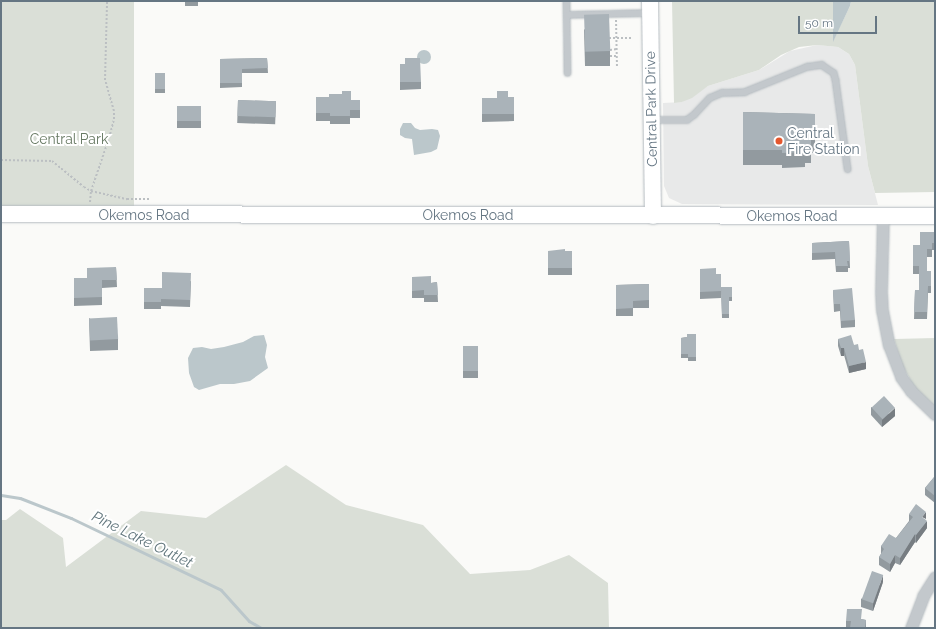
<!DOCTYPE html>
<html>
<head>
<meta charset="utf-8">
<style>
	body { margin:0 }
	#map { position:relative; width:936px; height:629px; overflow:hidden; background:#fafaf8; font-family:Raleway,sans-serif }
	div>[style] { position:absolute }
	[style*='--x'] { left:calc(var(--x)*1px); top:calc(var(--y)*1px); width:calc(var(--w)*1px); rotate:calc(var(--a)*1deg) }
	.built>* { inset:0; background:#e8e9e9 }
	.green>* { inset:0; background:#dadfd7; transform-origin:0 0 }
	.water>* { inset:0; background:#bbc7cb }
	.round { border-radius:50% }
	.stream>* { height:3px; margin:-1.5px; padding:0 1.5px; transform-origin:1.5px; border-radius:1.5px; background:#bbc7cb }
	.path>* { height:2px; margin-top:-1px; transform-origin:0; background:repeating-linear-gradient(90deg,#bbbfc2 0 2px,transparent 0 4px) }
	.roads { filter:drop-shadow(0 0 1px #b3babf) drop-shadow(0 0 1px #b3babf) }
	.lane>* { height:5.5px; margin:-2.75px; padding:0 2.75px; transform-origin:2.75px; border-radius:2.75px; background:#c3c8cc }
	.street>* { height:11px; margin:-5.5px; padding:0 5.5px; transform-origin:5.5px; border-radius:5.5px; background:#c3c8cc }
	.secondary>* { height:16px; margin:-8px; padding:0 8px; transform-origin:8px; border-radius:8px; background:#fff }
	.wall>* { inset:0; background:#929a9f; transform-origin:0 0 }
	.shaded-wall>* { inset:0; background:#777d82; transform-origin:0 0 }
	.building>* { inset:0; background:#aab3b9; transform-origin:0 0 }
	.dots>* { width:11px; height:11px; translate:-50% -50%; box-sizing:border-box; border:2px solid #fff; border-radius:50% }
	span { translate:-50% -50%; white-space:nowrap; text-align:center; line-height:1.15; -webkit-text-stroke:4px #fff; paint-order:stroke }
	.street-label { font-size:14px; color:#657683 }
	.poi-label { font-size:14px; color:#657683 }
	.left { translate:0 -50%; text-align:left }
	.park-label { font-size:14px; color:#687a64 }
	.water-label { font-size:15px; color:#60757c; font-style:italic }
	.frame { position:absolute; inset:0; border:2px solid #657683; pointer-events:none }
	.scale { position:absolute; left:798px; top:16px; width:79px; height:18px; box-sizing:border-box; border:2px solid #657683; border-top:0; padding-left:5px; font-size:12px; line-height:14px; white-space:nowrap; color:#657683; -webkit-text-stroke:3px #fff; paint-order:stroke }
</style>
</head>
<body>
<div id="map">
	<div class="built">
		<div style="clip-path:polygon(817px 45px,838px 47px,849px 54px,855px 65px,868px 166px,878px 205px,682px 204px,669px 198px,664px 186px,663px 103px,682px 102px,708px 86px,759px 70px,790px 51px)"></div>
	</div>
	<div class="green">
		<div style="left:1px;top:1px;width:133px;height:206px"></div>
		<div style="clip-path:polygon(672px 1px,833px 1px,833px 41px,850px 6px,851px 1px,935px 1px,935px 192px,875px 193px,868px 166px,855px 65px,849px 54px,838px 47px,817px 45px,799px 47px,781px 55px,759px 70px,708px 86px,692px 98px,682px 102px,674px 103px)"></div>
		<div style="clip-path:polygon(935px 338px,935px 407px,916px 390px,902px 365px,894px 339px)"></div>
		<div style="clip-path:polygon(286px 465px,346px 505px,423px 525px,470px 574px,530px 570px,569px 555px,608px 583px,609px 628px,1px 628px,1px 520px,6px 520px,20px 509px,63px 538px,66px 567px,141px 511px,206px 518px)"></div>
	</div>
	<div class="water">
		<div style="clip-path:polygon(833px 1px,851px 1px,850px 6px,833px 42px)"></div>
		<div class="round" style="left:417px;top:50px;width:14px;height:14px"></div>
		<div style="clip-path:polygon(403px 123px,411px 123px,415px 128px,420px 130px,432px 129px,438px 130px,440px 136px,437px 149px,431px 152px,414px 155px,412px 139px,405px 138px,400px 135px,400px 129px)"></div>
		<div style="clip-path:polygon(264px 335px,267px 345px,265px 357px,268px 368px,250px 381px,234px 384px,220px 384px,199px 390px,194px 387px,189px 373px,188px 358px,193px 348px,202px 347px,211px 349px,224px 347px,243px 342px,254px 336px)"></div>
	</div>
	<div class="stream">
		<div style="--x:1;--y:495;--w:19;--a:9"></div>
		<div style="--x:20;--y:498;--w:55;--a:21.4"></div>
		<div style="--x:71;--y:518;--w:166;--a:25.6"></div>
		<div style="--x:221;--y:590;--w:42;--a:47.9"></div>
		<div style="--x:249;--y:621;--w:14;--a:30"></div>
	</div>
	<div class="path">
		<div style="--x:616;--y:20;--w:47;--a:88.8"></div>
		<div style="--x:609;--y:38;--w:22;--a:0"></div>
		<div style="--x:610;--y:50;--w:7;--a:-8"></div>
		<div style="--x:610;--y:56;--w:7;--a:0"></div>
		<div style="--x:1;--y:160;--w:51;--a:1.1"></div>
		<div style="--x:52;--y:161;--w:41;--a:39.1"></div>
		<div style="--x:84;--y:187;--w:8;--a:30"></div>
		<div style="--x:91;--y:191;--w:37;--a:13"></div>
		<div style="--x:127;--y:199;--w:22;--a:0"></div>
		<div style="--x:90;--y:202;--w:11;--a:-85"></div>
		<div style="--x:91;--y:191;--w:56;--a:-71.2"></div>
		<div style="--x:109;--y:138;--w:20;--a:-75"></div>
		<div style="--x:114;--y:119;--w:8;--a:-90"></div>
		<div style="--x:114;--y:111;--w:32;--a:-106"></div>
		<div style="--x:105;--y:80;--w:79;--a:-88.5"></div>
	</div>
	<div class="roads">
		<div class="lane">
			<div style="--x:567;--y:1;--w:72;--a:89.2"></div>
			<div style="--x:567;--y:15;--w:82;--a:-1.4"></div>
			<div style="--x:654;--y:120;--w:33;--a:0"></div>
			<div style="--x:687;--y:120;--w:9;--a:-36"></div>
			<div style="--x:694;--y:115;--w:23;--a:-47"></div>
			<div style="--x:710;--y:98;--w:13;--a:-23"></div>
			<div style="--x:722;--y:93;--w:23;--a:-2"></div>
			<div style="--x:745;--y:92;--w:67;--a:-22"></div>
			<div style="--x:807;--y:67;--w:15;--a:-8"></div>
			<div style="--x:822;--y:65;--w:14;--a:34"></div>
			<div style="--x:834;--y:73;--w:7;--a:74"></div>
			<div style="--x:836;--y:80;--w:90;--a:82.3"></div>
		</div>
		<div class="street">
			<div style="--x:883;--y:216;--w:76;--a:91.5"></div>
			<div style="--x:881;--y:292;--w:18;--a:87"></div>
			<div style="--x:882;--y:310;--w:36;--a:79"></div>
			<div style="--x:889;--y:345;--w:34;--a:69"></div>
			<div style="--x:901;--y:377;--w:17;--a:54"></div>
			<div style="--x:911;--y:391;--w:33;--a:44"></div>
			<div style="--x:911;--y:628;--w:34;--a:-69"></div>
			<div style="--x:923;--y:596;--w:22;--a:-58"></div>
		</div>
		<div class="secondary">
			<div style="--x:650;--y:1;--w:215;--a:89.2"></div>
			<div style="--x:1;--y:214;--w:934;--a:0.12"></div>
		</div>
	</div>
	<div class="wall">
		<div style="left:185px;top:1px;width:13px;height:5px"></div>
		<div style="left:250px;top:1px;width:18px;height:1px"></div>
		<div style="left:297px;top:1px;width:20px;height:1px"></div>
		<div style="clip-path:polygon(584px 29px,610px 51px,610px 66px,585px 66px)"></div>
		<div style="clip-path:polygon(267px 58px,268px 73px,242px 73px,242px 87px,220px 88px,220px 59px)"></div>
		<div style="clip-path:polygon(405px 58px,421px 82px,421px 89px,400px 90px,400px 72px,405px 64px)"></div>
		<div style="left:165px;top:73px;width:20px;height:10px;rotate:90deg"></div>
		<div style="clip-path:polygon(316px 97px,329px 97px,351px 100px,360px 100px,360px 118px,350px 118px,350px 124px,330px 124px,330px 121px,316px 121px)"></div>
		<div style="clip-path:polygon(508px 97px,514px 97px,514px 121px,482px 122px,482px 98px,497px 98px)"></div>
		<div style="left:238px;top:100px;width:38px;height:23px;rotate:2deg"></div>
		<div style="clip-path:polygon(177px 106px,201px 120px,201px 128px,177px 128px)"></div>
		<div style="clip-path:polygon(743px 112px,815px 114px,815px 153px,811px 153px,811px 163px,805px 163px,805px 167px,782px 168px,782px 165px,743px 165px)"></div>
		<div style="clip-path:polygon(935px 232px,935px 250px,932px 250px,932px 257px,927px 257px,927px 271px,931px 286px,931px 293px,928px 293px,927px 319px,914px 319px,915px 290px,919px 290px,919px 274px,913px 274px,913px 245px,920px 245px)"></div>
		<div style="clip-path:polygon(849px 241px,850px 268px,848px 268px,848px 272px,836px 272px,835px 259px,812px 260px,812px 243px)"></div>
		<div style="left:548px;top:251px;width:24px;height:24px"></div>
		<div style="clip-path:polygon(116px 267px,117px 287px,102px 288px,102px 305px,74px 306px,74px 278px,87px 278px)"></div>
		<div style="clip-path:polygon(700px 269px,716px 274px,721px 291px,721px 298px,700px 299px)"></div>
		<div style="clip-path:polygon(412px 277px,431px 283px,437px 282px,438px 302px,424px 302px,424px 298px,412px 298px)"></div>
		<div style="clip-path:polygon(191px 281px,190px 307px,161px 306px,161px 309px,144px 309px,144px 288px,162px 288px)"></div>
		<div style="clip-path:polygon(649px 284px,649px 308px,633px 308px,633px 316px,616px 316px,616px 285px)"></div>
		<div style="clip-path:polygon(721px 287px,732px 287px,732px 301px,729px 301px,729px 318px,722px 318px)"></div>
		<div style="clip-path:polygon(833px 290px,855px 320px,855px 327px,841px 328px,840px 311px,834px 312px)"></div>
		<div style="clip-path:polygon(89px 318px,118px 339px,118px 350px,90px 351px)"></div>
		<div style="clip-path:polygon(696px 334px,696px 361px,688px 361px,688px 358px,681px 358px,681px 338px,687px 337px)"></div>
		<div style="clip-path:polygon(838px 339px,854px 345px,859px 350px,866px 369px,849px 373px,844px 355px,841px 356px,838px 346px)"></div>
		<div style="left:463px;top:346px;width:15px;height:32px"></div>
		<div style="clip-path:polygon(871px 407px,895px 416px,882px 427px,871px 415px)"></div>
		<div style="clip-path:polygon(935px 476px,935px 503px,925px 495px,925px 488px)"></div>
		<div style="clip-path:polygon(909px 514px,926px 520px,927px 528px,916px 543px,915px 542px,900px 565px,895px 563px,890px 572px,879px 565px,879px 557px,881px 554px,881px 546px,896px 538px,909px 521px)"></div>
		<div style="clip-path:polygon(883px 582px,873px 611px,861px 607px,861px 599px)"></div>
		<div style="clip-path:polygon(861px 619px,866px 620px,866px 628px,846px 628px,846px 621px)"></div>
	</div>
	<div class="shaded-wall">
		<div style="left:841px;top:348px;width:3px;height:8px"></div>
		<div style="clip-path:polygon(866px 362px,866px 369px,849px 373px,849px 366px)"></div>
		<div style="clip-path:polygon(895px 408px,895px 416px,882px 427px,882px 420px)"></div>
		<div style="clip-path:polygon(926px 512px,926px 519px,922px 517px)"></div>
		<div style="clip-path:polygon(927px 521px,927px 528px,916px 543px,916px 535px)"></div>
		<div style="clip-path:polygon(915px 534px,915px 542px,900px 565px,900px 558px)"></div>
		<div style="clip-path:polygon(895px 555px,895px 563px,890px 572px,890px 564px)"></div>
		<div style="clip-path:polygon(883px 575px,883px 582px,873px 611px,873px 604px)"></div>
	</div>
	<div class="building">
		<div style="left:609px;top:14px;width:37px;height:25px;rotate:88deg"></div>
		<div style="clip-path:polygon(267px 58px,268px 68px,242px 69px,242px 83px,220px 83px,220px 59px)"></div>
		<div style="clip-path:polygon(405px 58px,420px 58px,421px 82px,400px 82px,400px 64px,405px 64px)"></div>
		<div style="left:165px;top:73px;width:16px;height:10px;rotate:90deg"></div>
		<div style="clip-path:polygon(342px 91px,351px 91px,351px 100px,360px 100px,360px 110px,350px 110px,350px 116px,330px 116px,330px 113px,316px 113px,316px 97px,329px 97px,329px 94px,342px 94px)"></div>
		<div style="clip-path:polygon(497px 91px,508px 91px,508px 97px,514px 97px,514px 114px,482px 114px,482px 98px,497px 98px)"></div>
		<div style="left:238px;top:100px;width:38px;height:16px;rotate:2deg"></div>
		<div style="left:177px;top:106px;width:24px;height:15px"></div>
		<div style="clip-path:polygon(743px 112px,815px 114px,815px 138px,811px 138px,811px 148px,805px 148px,805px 152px,782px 153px,782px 150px,743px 150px)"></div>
		<div style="clip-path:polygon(920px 232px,935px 232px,935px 243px,932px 243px,932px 249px,927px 249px,927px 271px,931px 271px,931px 286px,928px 286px,927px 312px,914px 312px,915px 290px,919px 290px,919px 266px,913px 266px,913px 245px,920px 245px)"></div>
		<div style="clip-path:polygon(849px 241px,850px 261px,847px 261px,848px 266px,836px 266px,835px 252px,812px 253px,812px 243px)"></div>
		<div style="clip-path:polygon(565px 249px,565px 251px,572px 251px,572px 268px,548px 268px,548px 251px)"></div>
		<div style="clip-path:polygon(116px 267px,117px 280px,102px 280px,102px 297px,74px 298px,74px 278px,87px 278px,87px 268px)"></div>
		<div style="clip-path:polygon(716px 268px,716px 274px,721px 274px,721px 291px,700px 292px,700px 269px)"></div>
		<div style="clip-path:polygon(162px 272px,191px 273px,190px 300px,161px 299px,161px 302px,144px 302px,144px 288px,162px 288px)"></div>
		<div style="clip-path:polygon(431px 276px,431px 283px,437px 282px,438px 295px,424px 295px,424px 290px,412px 291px,412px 277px)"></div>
		<div style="clip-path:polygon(649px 284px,649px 300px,633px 301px,633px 308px,616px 309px,616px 285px)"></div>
		<div style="clip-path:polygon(721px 287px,732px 287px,732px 297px,729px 297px,729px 314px,722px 314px)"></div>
		<div style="clip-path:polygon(852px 288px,855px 320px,841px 321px,840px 304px,834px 304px,833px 290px)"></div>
		<div style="left:117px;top:317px;width:22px;height:28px;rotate:87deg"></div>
		<div style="clip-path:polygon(687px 334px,696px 334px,696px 357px,688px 357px,688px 354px,681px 354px,681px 338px,687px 337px)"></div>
		<div style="clip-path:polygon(851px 335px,854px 345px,858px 344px,859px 350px,863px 349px,866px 362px,849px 366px,844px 348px,841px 348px,838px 339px)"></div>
		<div style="left:463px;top:346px;width:15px;height:25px"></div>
		<div style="left:884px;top:396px;width:16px;height:17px;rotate:47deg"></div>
		<div style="clip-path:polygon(935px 476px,935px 496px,925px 488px)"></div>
		<div style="clip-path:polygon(916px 504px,926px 512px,922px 517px,927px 521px,916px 535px,915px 534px,900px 558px,895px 555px,890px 564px,879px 557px,884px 549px,881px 546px,889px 534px,896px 538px,913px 517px,909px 514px)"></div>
		<div style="left:872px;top:571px;width:12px;height:30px;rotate:20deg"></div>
		<div style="clip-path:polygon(847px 609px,862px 609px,861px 619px,866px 620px,865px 628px,850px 628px,851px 621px,846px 621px)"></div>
	</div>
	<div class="dots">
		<div style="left:779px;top:141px;background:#e4572e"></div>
	</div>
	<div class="street-label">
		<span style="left:651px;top:109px;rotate:-91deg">Central Park Drive</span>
		<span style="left:144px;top:215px">Okemos Road</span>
		<span style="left:468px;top:215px">Okemos Road</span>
		<span style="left:792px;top:216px">Okemos Road</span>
	</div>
	<div class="poi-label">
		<span class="left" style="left:787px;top:141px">Central<br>Fire Station</span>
	</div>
	<div class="park-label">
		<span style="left:69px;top:139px">Central Park</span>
	</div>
	<div class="water-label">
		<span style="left:142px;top:540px;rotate:26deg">Pine Lake Outlet</span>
	</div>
	<div class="frame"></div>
	<div class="scale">50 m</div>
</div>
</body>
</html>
